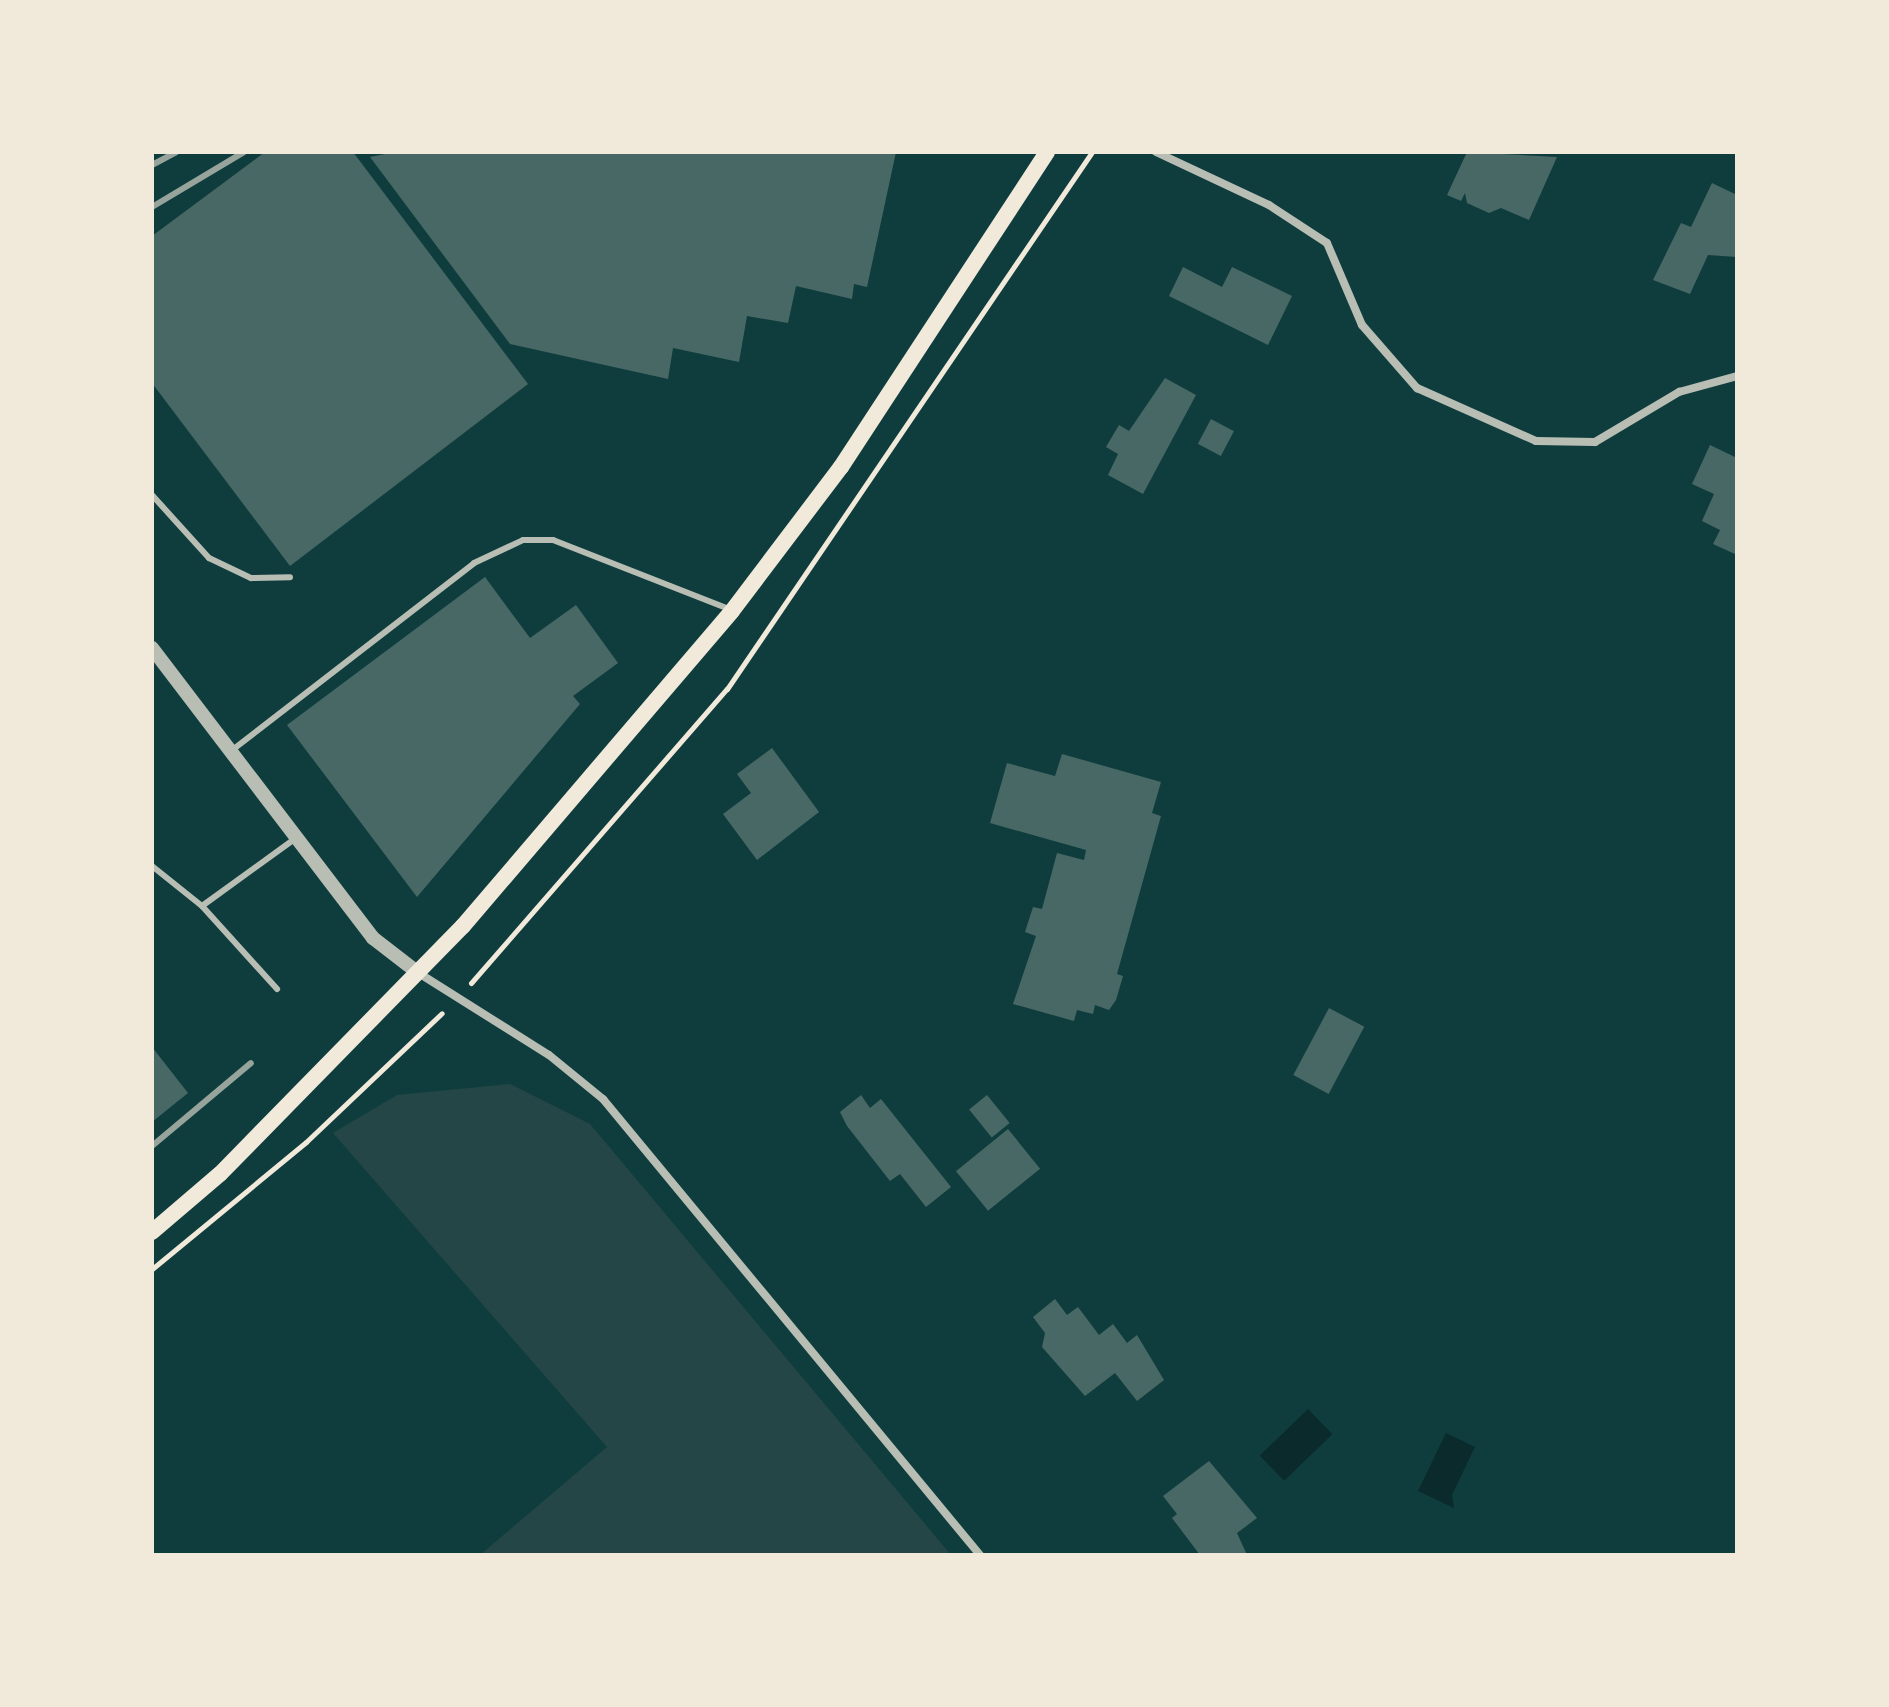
<!DOCTYPE html>
<html>
<head>
<meta charset="utf-8">
<style>
	body { margin:0 }
	#map { position:relative; width:1889px; height:1707px; overflow:hidden; background:#0f3d3e; font-family:Overpass,sans-serif }
	div>[style] { position:absolute }
	[style*='--x'] { left:calc(var(--x)*1px); top:calc(var(--y)*1px); width:calc(var(--w)*1px); rotate:calc(var(--a)*1deg) }
	.green>* { inset:0; background:#244646 }
	.water>* { inset:0; background:#0a2a2b; transform-origin:0 0 }
	.building>* { inset:0; background:#486865; transform-origin:0 0 }
	.path>* { height:5px; margin:-2.5px; padding:0 2.5px; transform-origin:2.5px; border-radius:2.5px; background:#f1e9da }
	.service>* { height:6px; margin:-3px; padding:0 3px; transform-origin:3px; border-radius:3px; background:#b8beb3 }
	.minor>* { height:8px; margin:-4px; padding:0 4px; transform-origin:4px; border-radius:4px; background:#b8beb3 }
	.tertiary>* { height:14px; margin:-7px; padding:0 7px; transform-origin:7px; border-radius:7px; background:#b8beb3 }
	.secondary>* { height:16px; margin:-8px; padding:0 8px; transform-origin:8px; border-radius:8px; background:#f1e9da }
	.rail>* { height:6px; margin:-3px; padding:0 3px; transform-origin:3px; border-radius:3px; background:#97a49c }
	span { translate:-50% -50%; white-space:nowrap; text-align:center; line-height:1.15; -webkit-text-stroke:7px #f1e9da; paint-order:stroke }
	.frame { position:absolute; inset:0; border:154px solid #f1e9da; pointer-events:none }
</style>
</head>
<body>
<div id="map">
	<div class="green">
		<div style="clip-path:polygon(510px 1084px,590px 1124px,951px 1555px,480px 1555px,607px 1447px,333px 1133px,397px 1095px)"></div>
	</div>
	<div class="water">
		<div style="left:1308px;top:1409px;width:35px;height:67px;rotate:46deg"></div>
		<div style="clip-path:polygon(1446px 1433px,1475px 1447px,1452px 1495px,1454px 1508px,1418px 1491px)"></div>
	</div>
	<div class="building">
		<div style="clip-path:polygon(265px 152px,353px 152px,528px 384px,290px 566px,152px 383px,152px 236px)"></div>
		<div style="clip-path:polygon(395px 152px,896px 152px,867px 287px,854px 284px,852px 299px,796px 286px,788px 323px,747px 316px,739px 362px,673px 348px,668px 379px,510px 344px,370px 157px)"></div>
		<div style="clip-path:polygon(1467px 152px,1557px 157px,1529px 220px,1501px 208px,1489px 213px,1467px 203px,1465px 193px,1461px 201px,1447px 195px)"></div>
		<div style="clip-path:polygon(1712px 183px,1737px 195px,1737px 257px,1708px 255px,1690px 294px,1653px 280px,1681px 223px,1691px 227px)"></div>
		<div style="clip-path:polygon(1183px 267px,1222px 287px,1232px 267px,1292px 296px,1268px 345px,1169px 296px)"></div>
		<div style="clip-path:polygon(1165px 378px,1196px 395px,1143px 494px,1108px 475px,1118px 454px,1106px 447px,1119px 425px,1129px 431px)"></div>
		<div style="left:1211px;top:419px;width:26px;height:28px;rotate:28deg"></div>
		<div style="clip-path:polygon(1710px 445px,1737px 458px,1737px 555px,1713px 544px,1720px 530px,1702px 521px,1714px 494px,1692px 484px)"></div>
		<div style="clip-path:polygon(485px 577px,530px 638px,576px 605px,618px 663px,573px 696px,580px 704px,417px 897px,287px 725px)"></div>
		<div style="clip-path:polygon(772px 748px,819px 812px,757px 860px,723px 814px,751px 793px,737px 774px)"></div>
		<div style="clip-path:polygon(1062px 754px,1161px 782px,1152px 813px,1161px 816px,1117px 974px,1123px 976px,1116px 1000px,1109px 1010px,1095px 1005px,1093px 1014px,1077px 1010px,1074px 1021px,1013px 1004px,1036px 936px,1025px 932px,1033px 907px,1042px 909px,1057px 853px,1084px 860px,1086px 850px,990px 823px,1007px 763px,1055px 776px)"></div>
		<div style="left:1329px;top:1008px;width:40px;height:76px;rotate:28deg"></div>
		<div style="clip-path:polygon(152px 1047px,188px 1093px,152px 1122px)"></div>
		<div style="clip-path:polygon(861px 1095px,870px 1108px,881px 1099px,951px 1187px,926px 1207px,900px 1174px,890px 1181px,847px 1126px,840px 1112px)"></div>
		<div style="left:987px;top:1095px;width:36px;height:23px;rotate:51deg"></div>
		<div style="left:1008px;top:1129px;width:51px;height:67px;rotate:51deg"></div>
		<div style="clip-path:polygon(1055px 1299px,1067px 1315px,1078px 1307px,1099px 1335px,1113px 1324px,1127px 1343px,1137px 1335px,1164px 1380px,1137px 1401px,1115px 1373px,1085px 1396px,1042px 1347px,1045px 1333px,1033px 1317px)"></div>
		<div style="clip-path:polygon(1209px 1461px,1257px 1518px,1237px 1533px,1247px 1555px,1200px 1555px,1172px 1518px,1177px 1514px,1163px 1496px)"></div>
	</div>
	<div class="path">
		<div style="--x:471;--y:983;--w:390;--a:-49"></div>
		<div style="--x:727;--y:689;--w:649;--a:-55.8"></div>
		<div style="--x:152;--y:1269;--w:200;--a:-39.5"></div>
		<div style="--x:306;--y:1142;--w:187;--a:-43.5"></div>
	</div>
	<div class="service">
		<div style="--x:152;--y:495;--w:85;--a:47.9"></div>
		<div style="--x:209;--y:558;--w:47;--a:25.5"></div>
		<div style="--x:251;--y:578;--w:39;--a:-1"></div>
		<div style="--x:231;--y:751;--w:307;--a:-37.7"></div>
		<div style="--x:474;--y:563;--w:54;--a:-25.1"></div>
		<div style="--x:523;--y:540;--w:30;--a:0"></div>
		<div style="--x:553;--y:540;--w:189;--a:21.4"></div>
		<div style="--x:152;--y:866;--w:64;--a:38.7"></div>
		<div style="--x:202;--y:906;--w:112;--a:47.9"></div>
		<div style="--x:202;--y:906;--w:116;--a:-35.9"></div>
	</div>
	<div class="minor">
		<div style="--x:1156;--y:152;--w:125;--a:25.1"></div>
		<div style="--x:1269;--y:205;--w:69;--a:33.2"></div>
		<div style="--x:1327;--y:243;--w:89;--a:66.9"></div>
		<div style="--x:1362;--y:325;--w:84;--a:48.9"></div>
		<div style="--x:1417;--y:388;--w:130;--a:24"></div>
		<div style="--x:1536;--y:441;--w:59;--a:1"></div>
		<div style="--x:1595;--y:442;--w:98;--a:-30.8"></div>
		<div style="--x:1679;--y:392;--w:60;--a:-15.4"></div>
		<div style="--x:417;--y:972;--w:156;--a:32.2"></div>
		<div style="--x:549;--y:1055;--w:70;--a:39.2"></div>
		<div style="--x:603;--y:1099;--w:592;--a:50.42"></div>
	</div>
	<div class="tertiary">
		<div style="--x:152;--y:648;--w:365;--a:52.7"></div>
		<div style="--x:373;--y:938;--w:56;--a:37.7"></div>
	</div>
	<div class="secondary">
		<div style="--x:152;--y:1232;--w:89;--a:-40.5"></div>
		<div style="--x:220;--y:1174;--w:347;--a:-45.6"></div>
		<div style="--x:463;--y:926;--w:414;--a:-49.5"></div>
		<div style="--x:732;--y:611;--w:181;--a:-52.9"></div>
		<div style="--x:841;--y:467;--w:376;--a:-56.8"></div>
	</div>
	<div class="rail">
		<div style="--x:152;--y:165;--w:27;--a:-28"></div>
		<div style="--x:152;--y:207;--w:107;--a:-30.9"></div>
		<div style="--x:152;--y:1146;--w:129;--a:-40"></div>
	</div>
	<div class="frame"></div>
</div>
</body>
</html>
